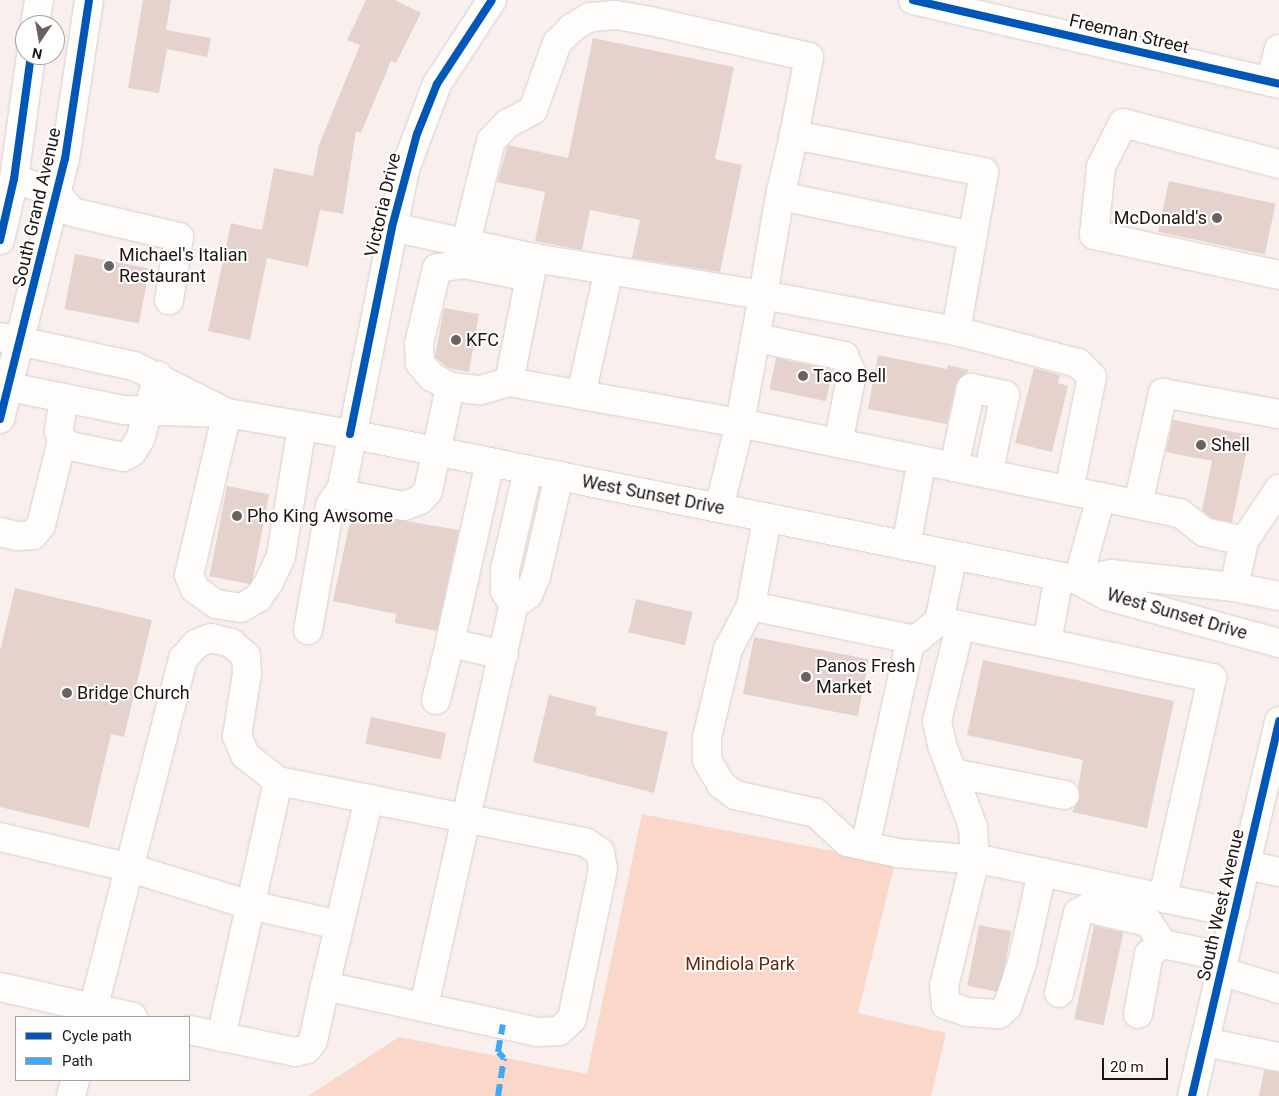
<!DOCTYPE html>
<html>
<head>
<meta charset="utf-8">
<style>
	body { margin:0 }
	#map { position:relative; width:1279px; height:1096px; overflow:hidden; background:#f9f0ed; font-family:Roboto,sans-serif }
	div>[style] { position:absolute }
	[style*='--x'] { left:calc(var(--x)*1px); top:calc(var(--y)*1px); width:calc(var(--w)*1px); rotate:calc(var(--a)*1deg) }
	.green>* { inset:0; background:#fbd7c9 }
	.building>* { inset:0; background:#e5d2cd; transform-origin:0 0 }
	.roads { filter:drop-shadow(0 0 1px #d7cecb) drop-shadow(0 0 1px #d7cecb) }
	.minor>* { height:28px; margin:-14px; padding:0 14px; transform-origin:14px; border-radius:14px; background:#fefdfc }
	.major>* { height:28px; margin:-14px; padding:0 14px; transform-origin:14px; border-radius:14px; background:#fefdfc }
	.quiet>* { height:6px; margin-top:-3px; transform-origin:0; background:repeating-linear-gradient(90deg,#3fa9f5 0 12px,transparent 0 18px) }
	.cycleway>* { height:8px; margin:-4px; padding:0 4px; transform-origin:4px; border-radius:4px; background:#0057b8 }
	.dots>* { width:14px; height:14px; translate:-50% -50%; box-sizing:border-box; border:2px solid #fff; border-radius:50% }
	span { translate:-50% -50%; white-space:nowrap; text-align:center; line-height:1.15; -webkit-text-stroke:4px #fff; paint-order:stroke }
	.street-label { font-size:18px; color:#1f1612 }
	.poi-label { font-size:18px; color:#1f1612 }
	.right { translate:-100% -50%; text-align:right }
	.left { translate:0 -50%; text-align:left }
	.park-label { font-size:18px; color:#64290f }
	.legend { position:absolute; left:15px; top:1016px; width:175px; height:65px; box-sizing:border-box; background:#fff; border:1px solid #a5a2a0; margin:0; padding:6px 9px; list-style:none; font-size:15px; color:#1f1612 }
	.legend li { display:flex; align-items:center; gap:10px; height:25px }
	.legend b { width:25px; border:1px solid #a5a2a0 }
	.north { position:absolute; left:15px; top:15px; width:50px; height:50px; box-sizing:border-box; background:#fff; border:1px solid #a5a2a0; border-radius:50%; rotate:192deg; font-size:14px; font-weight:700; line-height:20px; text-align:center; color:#1f1612 }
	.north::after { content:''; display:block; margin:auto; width:18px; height:22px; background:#6b625f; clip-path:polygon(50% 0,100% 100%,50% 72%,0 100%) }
	.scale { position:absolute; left:1102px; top:1058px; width:66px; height:22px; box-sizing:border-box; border:2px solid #1f1612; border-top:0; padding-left:6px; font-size:15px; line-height:18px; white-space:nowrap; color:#1f1612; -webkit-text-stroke:4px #fff; paint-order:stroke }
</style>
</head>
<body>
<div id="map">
	<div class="green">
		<div style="clip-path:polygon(642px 814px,895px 863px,858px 1013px,946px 1033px,931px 1096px,308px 1096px,399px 1037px,587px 1074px)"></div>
	</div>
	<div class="building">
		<div style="clip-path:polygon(143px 0,171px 0,166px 30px,211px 38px,207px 57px,167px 49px,159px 93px,128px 88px)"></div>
		<div style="clip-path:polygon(366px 0,395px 0,421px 13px,396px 63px,391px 61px,361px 133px,356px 131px,343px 214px,320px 210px,308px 267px,267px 258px,250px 340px,208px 331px,231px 223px,262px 230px,274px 168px,313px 176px,319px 145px,360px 45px,347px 40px)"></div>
		<div style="clip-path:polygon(593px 38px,734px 67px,715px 159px,742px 165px,720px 272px,632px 258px,640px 220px,590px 210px,582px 250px,535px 241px,545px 192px,497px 182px,508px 145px,568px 158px)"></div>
		<div style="left:1169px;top:181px;width:109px;height:52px;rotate:12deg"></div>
		<div style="left:75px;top:254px;width:76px;height:56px;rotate:11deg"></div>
		<div style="clip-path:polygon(444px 308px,479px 314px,469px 372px,448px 368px,435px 357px)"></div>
		<div style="clip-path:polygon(878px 355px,947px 369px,948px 365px,969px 370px,956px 384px,947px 424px,868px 409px)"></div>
		<div style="left:776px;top:358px;width:58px;height:32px;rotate:12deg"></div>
		<div style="clip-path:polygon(1034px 368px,1060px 375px,1058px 383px,1068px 386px,1052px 452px,1015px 443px)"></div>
		<div style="clip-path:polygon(1173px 420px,1250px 435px,1232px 522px,1211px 518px,1202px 510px,1212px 461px,1166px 452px)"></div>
		<div style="left:227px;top:486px;width:43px;height:92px;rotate:11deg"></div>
		<div style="clip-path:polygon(352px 512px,459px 530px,437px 631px,395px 623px,396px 614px,333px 601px)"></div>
		<div style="clip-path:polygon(15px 588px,152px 620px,124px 737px,111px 734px,89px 828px,0 807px,0 651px)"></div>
		<div style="left:636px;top:599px;width:58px;height:34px;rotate:13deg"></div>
		<div style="left:754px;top:637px;width:117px;height:58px;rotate:11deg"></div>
		<div style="clip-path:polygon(983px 660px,1174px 701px,1147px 828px,1072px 812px,1080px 798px,1078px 787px,1083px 760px,967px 735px)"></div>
		<div style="clip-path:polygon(549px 695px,597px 707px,595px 715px,668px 732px,654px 793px,533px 762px)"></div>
		<div style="left:371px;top:717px;width:77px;height:27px;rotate:12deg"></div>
		<div style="left:979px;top:925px;width:33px;height:62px;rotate:11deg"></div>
		<div style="left:1094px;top:926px;width:30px;height:95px;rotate:12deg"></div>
		<div style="clip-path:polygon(1264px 1070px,1279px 1072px,1279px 1096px,1259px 1096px)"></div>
	</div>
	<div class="roads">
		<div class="minor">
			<div style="--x:492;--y:0;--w:100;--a:123.2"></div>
			<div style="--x:437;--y:84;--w:91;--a:110.6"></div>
			<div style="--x:405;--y:169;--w:324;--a:101.2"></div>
			<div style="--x:342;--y:487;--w:9;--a:58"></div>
			<div style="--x:347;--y:495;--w:58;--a:10.9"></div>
			<div style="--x:404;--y:506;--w:17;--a:-21"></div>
			<div style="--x:420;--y:500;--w:12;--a:-48"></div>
			<div style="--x:428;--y:491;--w:106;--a:-78.1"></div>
			<div style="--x:450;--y:387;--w:31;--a:6"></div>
			<div style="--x:481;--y:390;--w:29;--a:-16"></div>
			<div style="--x:913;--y:0;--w:376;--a:12.9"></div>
			<div style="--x:35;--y:25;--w:25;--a:-81"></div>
			<div style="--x:1270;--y:82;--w:34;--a:-75"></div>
			<div style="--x:1279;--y:164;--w:161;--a:-165.3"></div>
			<div style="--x:1123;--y:123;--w:49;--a:116.6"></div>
			<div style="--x:1101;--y:167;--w:68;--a:95.9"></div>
			<div style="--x:1094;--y:235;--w:189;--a:12.2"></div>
			<div style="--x:14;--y:179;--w:45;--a:18"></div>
			<div style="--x:57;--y:193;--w:24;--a:52"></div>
			<div style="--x:72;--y:212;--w:110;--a:13.2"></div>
			<div style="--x:179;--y:237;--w:64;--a:99"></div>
			<div style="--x:780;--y:196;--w:197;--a:11.7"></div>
			<div style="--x:392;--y:227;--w:145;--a:12.3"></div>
			<div style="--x:534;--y:258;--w:126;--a:101.4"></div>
			<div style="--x:509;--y:382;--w:235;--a:10.1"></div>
			<div style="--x:740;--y:423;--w:130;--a:-79.8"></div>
			<div style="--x:763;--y:295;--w:196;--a:10.6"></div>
			<div style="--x:956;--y:331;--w:161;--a:-80"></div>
			<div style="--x:984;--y:172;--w:194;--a:-169"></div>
			<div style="--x:794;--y:135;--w:79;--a:-79.1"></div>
			<div style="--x:809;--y:57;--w:163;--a:-167.2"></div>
			<div style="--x:650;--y:21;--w:36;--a:-170"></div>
			<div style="--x:615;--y:15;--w:25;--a:175"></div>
			<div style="--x:590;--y:17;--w:21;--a:149"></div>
			<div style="--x:572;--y:28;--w:21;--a:135"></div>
			<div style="--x:557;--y:43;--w:71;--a:109.7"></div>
			<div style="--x:533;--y:110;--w:30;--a:152"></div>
			<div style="--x:507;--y:124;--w:23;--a:133"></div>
			<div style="--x:491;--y:141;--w:104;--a:103.9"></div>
			<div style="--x:0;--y:240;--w:63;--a:-77.1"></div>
			<div style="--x:14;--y:179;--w:125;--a:-82.2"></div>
			<div style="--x:534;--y:258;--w:232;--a:9.2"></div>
			<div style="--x:763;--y:295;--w:100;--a:-80.3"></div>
			<div style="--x:780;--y:196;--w:63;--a:-77.1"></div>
			<div style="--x:956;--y:331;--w:126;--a:14.7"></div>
			<div style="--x:1078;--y:363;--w:20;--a:45"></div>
			<div style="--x:1092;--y:377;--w:115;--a:101.5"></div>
			<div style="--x:757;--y:338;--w:89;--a:11.7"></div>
			<div style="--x:844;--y:356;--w:20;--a:66"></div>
			<div style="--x:852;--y:374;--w:70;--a:101.5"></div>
			<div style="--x:450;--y:387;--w:21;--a:-151"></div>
			<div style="--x:432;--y:377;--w:18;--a:-131"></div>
			<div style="--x:420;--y:363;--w:19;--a:-93"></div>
			<div style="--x:419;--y:344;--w:78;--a:-76.7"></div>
			<div style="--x:437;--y:268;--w:27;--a:-8"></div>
			<div style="--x:464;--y:264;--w:67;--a:11.1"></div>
			<div style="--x:581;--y:395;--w:128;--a:-77.4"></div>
			<div style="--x:64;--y:398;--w:33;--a:99"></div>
			<div style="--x:59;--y:431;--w:10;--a:73"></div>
			<div style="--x:62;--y:441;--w:9;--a:32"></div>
			<div style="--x:70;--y:446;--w:54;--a:11.7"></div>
			<div style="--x:123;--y:457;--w:10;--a:-29"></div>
			<div style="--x:132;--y:452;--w:15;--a:-58"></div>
			<div style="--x:140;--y:439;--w:66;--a:-74.1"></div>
			<div style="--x:227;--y:413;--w:166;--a:103.2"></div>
			<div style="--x:189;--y:575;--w:15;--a:67"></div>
			<div style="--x:195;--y:589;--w:26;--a:36"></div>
			<div style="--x:216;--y:604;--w:25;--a:9"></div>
			<div style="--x:241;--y:608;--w:20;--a:-30"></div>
			<div style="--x:258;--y:598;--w:19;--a:-55"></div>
			<div style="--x:269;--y:582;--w:29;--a:-65"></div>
			<div style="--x:281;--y:556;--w:131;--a:-80.8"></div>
			<div style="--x:0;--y:419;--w:268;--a:-76"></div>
			<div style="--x:65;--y:159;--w:161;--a:-81.4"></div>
			<div style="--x:490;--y:462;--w:185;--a:102.5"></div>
			<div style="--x:450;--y:643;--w:55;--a:12.5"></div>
			<div style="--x:954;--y:467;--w:81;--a:-77.9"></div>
			<div style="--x:971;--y:388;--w:35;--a:12"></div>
			<div style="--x:1005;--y:395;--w:81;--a:102.1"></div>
			<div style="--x:1138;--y:504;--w:114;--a:-77.3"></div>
			<div style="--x:1163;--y:393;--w:118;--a:10.3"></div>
			<div style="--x:719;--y:508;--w:88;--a:-76.1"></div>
			<div style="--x:740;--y:423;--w:449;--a:11.6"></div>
			<div style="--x:1180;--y:513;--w:31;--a:38"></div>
			<div style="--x:1204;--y:532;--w:41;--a:12.7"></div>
			<div style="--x:1244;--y:541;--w:47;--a:102.3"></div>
			<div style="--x:767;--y:518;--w:89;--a:100.3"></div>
			<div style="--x:751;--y:606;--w:49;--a:118.1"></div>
			<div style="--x:728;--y:649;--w:91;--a:103.3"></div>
			<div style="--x:707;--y:738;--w:22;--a:90"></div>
			<div style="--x:707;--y:760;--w:28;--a:60"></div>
			<div style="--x:721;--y:784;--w:18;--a:38"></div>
			<div style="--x:735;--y:795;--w:83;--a:12.5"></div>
			<div style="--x:816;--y:813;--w:42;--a:43.1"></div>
			<div style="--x:847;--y:842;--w:51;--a:12.4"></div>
			<div style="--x:897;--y:853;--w:92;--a:5"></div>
			<div style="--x:989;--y:861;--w:178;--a:12"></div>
			<div style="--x:0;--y:532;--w:18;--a:13"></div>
			<div style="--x:18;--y:536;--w:15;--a:-4"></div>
			<div style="--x:33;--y:535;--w:13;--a:-51"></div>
			<div style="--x:41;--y:525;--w:87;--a:-76"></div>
			<div style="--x:1244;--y:541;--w:63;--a:-56.1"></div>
			<div style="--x:906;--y:546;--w:87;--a:-79.5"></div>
			<div style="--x:953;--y:555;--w:67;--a:102"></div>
			<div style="--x:939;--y:621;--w:110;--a:11.5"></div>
			<div style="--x:1059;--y:576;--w:68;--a:100.2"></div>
			<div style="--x:1047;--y:643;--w:169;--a:12"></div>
			<div style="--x:1212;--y:678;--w:225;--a:102.6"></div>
			<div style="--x:1163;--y:898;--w:74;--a:11.8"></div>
			<div style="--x:1078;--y:580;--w:86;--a:-74.5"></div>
			<div style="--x:514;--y:605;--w:17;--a:-123"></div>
			<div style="--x:505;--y:591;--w:21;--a:-90"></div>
			<div style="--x:505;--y:570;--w:103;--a:-77"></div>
			<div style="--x:751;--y:606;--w:163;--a:11.7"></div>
			<div style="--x:911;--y:639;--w:7;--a:-8"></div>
			<div style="--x:918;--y:638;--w:27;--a:-39"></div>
			<div style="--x:960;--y:626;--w:98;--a:103.6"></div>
			<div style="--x:937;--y:721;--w:25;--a:78"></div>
			<div style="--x:942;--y:745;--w:88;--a:69.3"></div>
			<div style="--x:973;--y:827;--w:33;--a:87"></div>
			<div style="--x:975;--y:860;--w:130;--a:103.8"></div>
			<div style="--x:944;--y:986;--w:19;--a:84"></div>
			<div style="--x:946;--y:1005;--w:22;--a:18"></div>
			<div style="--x:967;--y:1012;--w:32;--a:4"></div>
			<div style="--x:999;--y:1014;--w:11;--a:-41"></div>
			<div style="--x:1007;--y:1007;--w:46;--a:-71.2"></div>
			<div style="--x:1022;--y:963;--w:93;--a:-77.6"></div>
			<div style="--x:308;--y:630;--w:126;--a:-79.9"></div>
			<div style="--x:330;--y:506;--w:22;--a:-58"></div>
			<div style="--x:436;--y:700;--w:59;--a:-76.2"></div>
			<div style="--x:953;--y:773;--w:114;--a:11.1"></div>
			<div style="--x:369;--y:799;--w:220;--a:11.3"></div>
			<div style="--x:585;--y:842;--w:18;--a:34"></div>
			<div style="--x:600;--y:852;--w:17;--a:80"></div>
			<div style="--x:603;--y:869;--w:153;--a:101.7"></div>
			<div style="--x:572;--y:1019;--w:18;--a:137"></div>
			<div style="--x:559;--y:1031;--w:21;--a:177"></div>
			<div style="--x:538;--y:1032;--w:218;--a:-167.8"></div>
			<div style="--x:325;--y:986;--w:192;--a:-76.8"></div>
			<div style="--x:0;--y:837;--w:130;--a:13.3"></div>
			<div style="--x:127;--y:867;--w:129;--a:17.2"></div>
			<div style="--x:250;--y:905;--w:91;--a:12.7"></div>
			<div style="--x:865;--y:846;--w:212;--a:-77.5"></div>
			<div style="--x:1246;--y:865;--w:34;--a:12"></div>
			<div style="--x:1221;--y:971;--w:61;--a:17.2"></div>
			<div style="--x:0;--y:987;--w:136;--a:12.7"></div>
			<div style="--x:1059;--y:993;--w:82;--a:-76.6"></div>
			<div style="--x:1078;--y:913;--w:10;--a:-29"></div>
			<div style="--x:1087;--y:908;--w:63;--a:12.9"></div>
			<div style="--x:1148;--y:922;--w:27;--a:56"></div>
			<div style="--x:424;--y:1006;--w:411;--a:-77.4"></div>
			<div style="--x:514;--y:605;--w:17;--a:-36"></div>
			<div style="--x:528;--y:595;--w:21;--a:-67"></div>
			<div style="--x:536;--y:576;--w:103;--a:-77"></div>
			<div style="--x:1138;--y:1014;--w:61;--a:-79.6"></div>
			<div style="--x:1149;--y:954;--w:17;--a:-36"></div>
			<div style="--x:1163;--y:944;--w:62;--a:12"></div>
			<div style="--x:91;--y:1017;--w:370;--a:-75.6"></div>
			<div style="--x:183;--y:659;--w:20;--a:-49"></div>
			<div style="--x:196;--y:644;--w:16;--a:-22"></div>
			<div style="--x:211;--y:638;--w:21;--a:14"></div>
			<div style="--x:231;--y:643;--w:20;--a:41"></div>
			<div style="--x:246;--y:656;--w:18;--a:87"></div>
			<div style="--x:247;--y:674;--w:63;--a:99.2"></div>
			<div style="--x:237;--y:736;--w:21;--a:67"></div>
			<div style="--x:245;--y:755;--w:42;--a:38.2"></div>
			<div style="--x:278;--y:781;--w:93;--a:11.2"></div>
			<div style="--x:189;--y:1030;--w:108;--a:11.7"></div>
			<div style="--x:295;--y:1052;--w:12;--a:-14"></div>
			<div style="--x:307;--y:1049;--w:10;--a:-53"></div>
			<div style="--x:313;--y:1041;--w:56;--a:-77.7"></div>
			<div style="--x:221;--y:1037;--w:262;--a:-77.4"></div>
			<div style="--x:1205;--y:1042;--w:76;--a:11.5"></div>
			<div style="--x:71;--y:1096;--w:16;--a:-76"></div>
			<div style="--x:1192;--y:1096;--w:385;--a:-76.9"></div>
		</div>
		<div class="major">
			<div style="--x:0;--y:337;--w:137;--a:12.2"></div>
			<div style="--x:134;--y:366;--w:100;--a:26.8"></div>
			<div style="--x:0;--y:385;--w:126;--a:11.4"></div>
			<div style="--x:124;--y:410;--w:103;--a:1.7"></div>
			<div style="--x:227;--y:413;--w:125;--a:9.7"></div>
			<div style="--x:350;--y:434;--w:742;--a:11.34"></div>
			<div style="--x:1078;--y:580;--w:33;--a:29"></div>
			<div style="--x:1107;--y:596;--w:178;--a:15.3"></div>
			<div style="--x:1078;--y:580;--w:34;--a:-10"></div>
			<div style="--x:1111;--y:574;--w:124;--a:6"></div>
			<div style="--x:1234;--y:587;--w:46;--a:11.3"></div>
		</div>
	</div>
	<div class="quiet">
		<div style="--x:498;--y:1096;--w:38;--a:-81"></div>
		<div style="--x:504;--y:1058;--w:8;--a:-135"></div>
		<div style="--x:498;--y:1052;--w:28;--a:-80"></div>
	</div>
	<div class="cycleway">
		<div style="--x:913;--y:0;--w:376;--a:12.9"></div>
		<div style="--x:0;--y:240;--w:63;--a:-77.1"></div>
		<div style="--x:14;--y:179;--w:125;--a:-82.2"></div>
		<div style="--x:0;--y:419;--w:268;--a:-76"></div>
		<div style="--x:65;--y:159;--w:161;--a:-81.4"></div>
		<div style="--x:350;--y:434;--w:211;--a:-78.5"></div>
		<div style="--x:392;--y:227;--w:96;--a:-75"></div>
		<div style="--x:417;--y:134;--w:54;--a:-68.2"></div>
		<div style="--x:437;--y:84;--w:100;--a:-56.8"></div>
		<div style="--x:1192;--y:1096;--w:385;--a:-76.9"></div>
	</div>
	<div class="dots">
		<div style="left:1217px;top:218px;background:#6b625f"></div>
		<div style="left:109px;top:266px;background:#6b625f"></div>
		<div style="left:456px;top:340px;background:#6b625f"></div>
		<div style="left:803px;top:376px;background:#6b625f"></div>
		<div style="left:1201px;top:445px;background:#6b625f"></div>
		<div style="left:237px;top:516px;background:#6b625f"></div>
		<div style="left:806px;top:677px;background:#6b625f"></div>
		<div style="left:67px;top:693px;background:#6b625f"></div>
	</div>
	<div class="street-label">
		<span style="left:1129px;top:34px;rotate:13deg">Freeman Street</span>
		<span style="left:383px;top:205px;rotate:-77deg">Victoria Drive</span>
		<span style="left:37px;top:207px;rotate:-77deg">South Grand Avenue</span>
		<span style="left:653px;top:495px;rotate:11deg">West Sunset Drive</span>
		<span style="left:1177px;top:614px;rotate:16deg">West Sunset Drive</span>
		<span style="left:1221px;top:905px;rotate:-77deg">South West Avenue</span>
	</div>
	<div class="poi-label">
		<span class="right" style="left:1207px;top:218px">McDonald's</span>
		<span class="left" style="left:119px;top:266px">Michael's Italian<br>Restaurant</span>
		<span class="left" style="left:466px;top:340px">KFC</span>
		<span class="left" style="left:813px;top:376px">Taco Bell</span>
		<span class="left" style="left:1211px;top:445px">Shell</span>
		<span class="left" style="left:247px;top:516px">Pho King Awsome</span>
		<span class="left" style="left:816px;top:677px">Panos Fresh<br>Market</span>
		<span class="left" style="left:77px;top:693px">Bridge Church</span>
	</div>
	<div class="park-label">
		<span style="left:740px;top:964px">Mindiola Park</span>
	</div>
	<ul class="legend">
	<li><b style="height:6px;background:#0057b8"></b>Cycle path</li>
	<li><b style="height:6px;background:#3fa9f5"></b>Path</li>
	</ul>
	<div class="north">N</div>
	<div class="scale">20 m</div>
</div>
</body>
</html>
